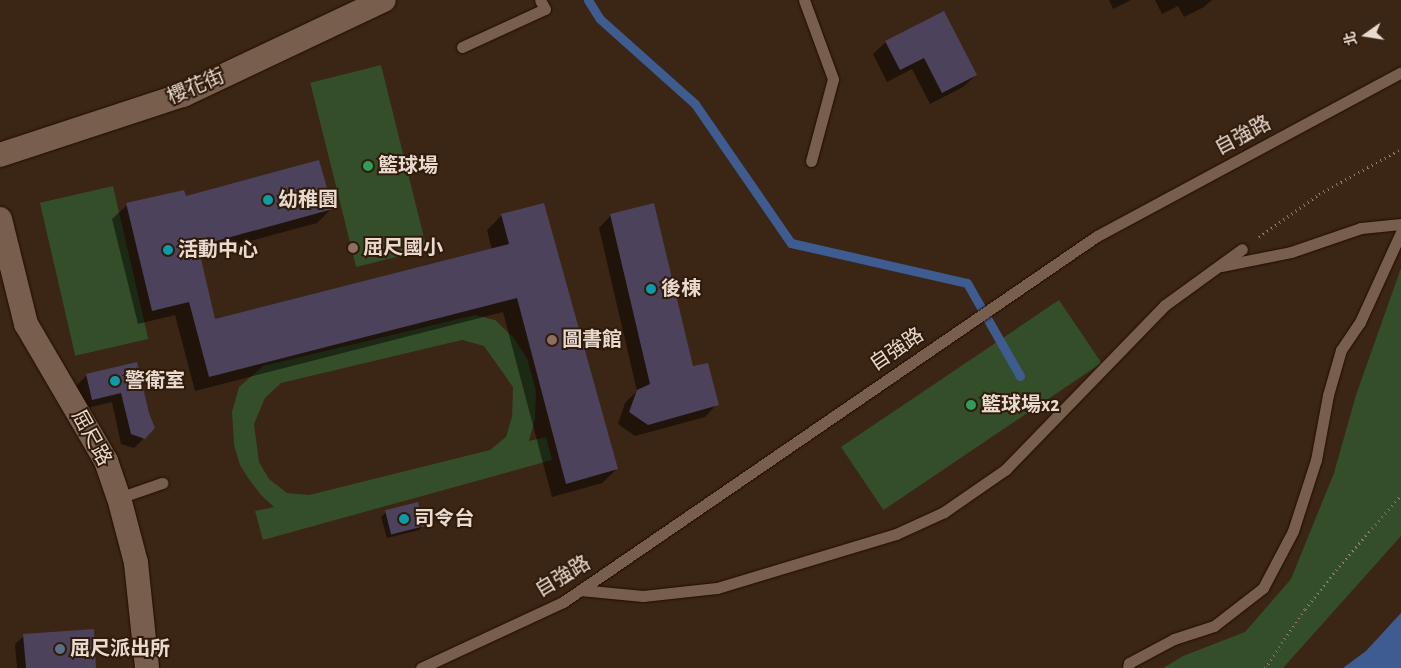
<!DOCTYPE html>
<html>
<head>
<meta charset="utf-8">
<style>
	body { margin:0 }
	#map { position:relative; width:1401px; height:668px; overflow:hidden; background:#3b2514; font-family:"Alegreya Sans","Noto Sans TC",sans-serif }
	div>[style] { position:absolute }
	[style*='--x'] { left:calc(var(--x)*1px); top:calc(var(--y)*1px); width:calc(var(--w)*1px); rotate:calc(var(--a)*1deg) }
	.green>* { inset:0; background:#344e29; transform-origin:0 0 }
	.water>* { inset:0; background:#3e5c90 }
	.shadow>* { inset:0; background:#0007 }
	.stream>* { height:9px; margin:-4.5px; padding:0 4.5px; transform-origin:4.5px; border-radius:4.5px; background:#3e5c90 }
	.building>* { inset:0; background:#4c425b; transform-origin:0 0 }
	.path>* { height:3px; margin-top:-1.5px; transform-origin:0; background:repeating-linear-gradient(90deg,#8f7d6f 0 1px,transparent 0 5px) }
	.roads { filter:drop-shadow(0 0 1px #210d01) drop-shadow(0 0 1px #210d01) }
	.lane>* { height:11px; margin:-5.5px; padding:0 5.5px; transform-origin:5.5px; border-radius:5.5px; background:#785e4c }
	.street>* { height:24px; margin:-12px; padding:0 12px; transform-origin:12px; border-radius:12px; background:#785e4c }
	.dots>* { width:14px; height:14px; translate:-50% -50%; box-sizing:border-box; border:2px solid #301b0b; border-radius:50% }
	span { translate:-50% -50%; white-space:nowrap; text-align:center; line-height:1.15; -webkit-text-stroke:4px #301b0b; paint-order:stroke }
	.street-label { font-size:20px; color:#e9dad0 }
	.poi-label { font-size:20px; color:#e9dad0; font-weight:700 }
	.left { translate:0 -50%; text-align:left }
	.north { position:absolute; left:1341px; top:10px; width:50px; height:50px; -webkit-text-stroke:4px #301b0b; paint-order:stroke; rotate:257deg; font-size:14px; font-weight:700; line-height:20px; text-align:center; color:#e9dad0 }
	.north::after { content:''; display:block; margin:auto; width:18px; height:22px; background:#e9dad0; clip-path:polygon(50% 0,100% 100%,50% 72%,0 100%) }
</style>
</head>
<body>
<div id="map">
	<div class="green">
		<div style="left:381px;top:65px;width:190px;height:73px;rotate:76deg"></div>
		<div style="left:113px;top:186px;width:157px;height:75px;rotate:77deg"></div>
		<div style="clip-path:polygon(1401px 268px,1401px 536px,1283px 668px,1163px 668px,1183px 656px,1245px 632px,1291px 579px,1334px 473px,1356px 395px)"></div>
		<div style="left:1059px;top:300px;width:76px;height:263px;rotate:56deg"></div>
		<div style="clip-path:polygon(evenodd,475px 315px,495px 320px,513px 337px,527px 358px,536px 391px,535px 419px,529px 441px,546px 437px,552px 460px,263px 540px,255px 511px,274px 507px,261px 495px,248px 478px,240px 465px,234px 445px,232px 412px,239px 387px,263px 366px,475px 315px,462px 340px,484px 346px,513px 387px,512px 417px,506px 437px,490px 450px,309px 495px,287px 493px,269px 479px,259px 462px,254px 424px,265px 398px,281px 383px,462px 340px)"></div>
	</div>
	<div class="water">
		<div style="clip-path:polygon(1401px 613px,1401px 668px,1343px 668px,1366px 651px)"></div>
	</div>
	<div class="shadow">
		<div style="clip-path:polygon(1109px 0,1131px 0,1113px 9px)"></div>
		<div style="clip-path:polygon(1155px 0,1212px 0,1204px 7px,1184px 17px,1178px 6px,1162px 14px)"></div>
		<div style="clip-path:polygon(944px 12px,976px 75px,963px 87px,930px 104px,912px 69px,887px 82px,873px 54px,886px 42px)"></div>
		<div style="clip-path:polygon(185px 198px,331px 209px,317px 223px,199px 255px,214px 321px,492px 250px,487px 230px,502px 215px,617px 469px,602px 483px,552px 497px,503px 312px,195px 391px,175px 315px,138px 324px,112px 219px,127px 205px)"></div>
		<div style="clip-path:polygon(611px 215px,692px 367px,717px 404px,705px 417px,635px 436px,618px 424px,625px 403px,637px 391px,599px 228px)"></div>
		<div style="clip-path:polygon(136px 364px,144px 438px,134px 448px,121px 444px,112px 402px,83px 409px,77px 385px,87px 375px)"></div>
		<div style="clip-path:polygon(385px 513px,423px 526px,419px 530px,387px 538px,381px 517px)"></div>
		<div style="clip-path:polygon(24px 636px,95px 668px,17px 668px,15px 644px)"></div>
	</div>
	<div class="stream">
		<div style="--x:588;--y:0;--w:22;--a:58"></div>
		<div style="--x:600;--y:19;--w:127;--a:41.8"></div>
		<div style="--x:695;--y:104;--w:169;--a:55.4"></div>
		<div style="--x:791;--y:243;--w:180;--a:12.8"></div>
		<div style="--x:967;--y:283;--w:107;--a:60.3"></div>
	</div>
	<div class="building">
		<div style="clip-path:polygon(944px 11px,977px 75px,942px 93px,924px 58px,900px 70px,885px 41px)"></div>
		<div style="clip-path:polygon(319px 160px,333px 209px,198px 246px,215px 319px,509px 244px,501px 214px,544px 203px,618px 469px,566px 484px,517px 298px,209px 377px,189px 302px,152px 311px,126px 203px,184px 190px,186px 196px)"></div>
		<div style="clip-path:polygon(654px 203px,693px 366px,708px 363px,719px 405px,648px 425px,629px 412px,637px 390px,650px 384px,610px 214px)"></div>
		<div style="clip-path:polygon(137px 362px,149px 413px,155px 428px,145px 439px,131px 434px,121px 393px,92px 400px,86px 374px)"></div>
		<div style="left:418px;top:502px;width:25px;height:34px;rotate:76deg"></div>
		<div style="clip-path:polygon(94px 629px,96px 668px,26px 668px,23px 634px)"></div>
	</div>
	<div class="path">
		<div style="--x:1259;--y:237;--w:74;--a:-35.6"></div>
		<div style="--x:1319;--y:194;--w:94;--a:-28.8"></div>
		<div style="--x:1265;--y:668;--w:71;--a:-55.9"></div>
		<div style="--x:1305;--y:609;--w:50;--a:-51.5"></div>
		<div style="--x:1336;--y:570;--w:99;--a:-49.1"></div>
	</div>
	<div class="roads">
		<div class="lane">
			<div style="--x:804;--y:0;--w:84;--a:69.8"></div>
			<div style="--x:833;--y:79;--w:85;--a:105"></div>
			<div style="--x:462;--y:47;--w:91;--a:-24.6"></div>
			<div style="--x:545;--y:9;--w:10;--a:-119"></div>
			<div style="--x:1221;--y:266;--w:71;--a:-11.3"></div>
			<div style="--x:1291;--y:252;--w:74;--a:-18.9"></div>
			<div style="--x:1361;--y:228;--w:40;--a:-5.7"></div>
			<div style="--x:119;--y:498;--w:46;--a:-19.2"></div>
			<div style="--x:580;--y:590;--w:63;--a:5.4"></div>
			<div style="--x:643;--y:596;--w:74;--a:-6.2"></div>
			<div style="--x:717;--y:588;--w:187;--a:-16.8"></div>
			<div style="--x:896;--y:534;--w:53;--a:-24.6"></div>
			<div style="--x:944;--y:512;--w:75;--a:-34.7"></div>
			<div style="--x:1006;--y:469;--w:228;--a:-45.9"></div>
			<div style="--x:1165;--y:305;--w:95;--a:-36"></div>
			<div style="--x:421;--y:668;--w:157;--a:-24.9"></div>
			<div style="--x:563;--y:602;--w:647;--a:-34.43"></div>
			<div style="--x:1097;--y:236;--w:345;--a:-28.3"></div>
			<div style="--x:1128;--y:668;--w:5;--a:-79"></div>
			<div style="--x:1129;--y:663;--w:51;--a:-28.1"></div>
			<div style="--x:1174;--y:639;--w:42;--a:-18"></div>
			<div style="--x:1214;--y:626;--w:62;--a:-37.8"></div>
			<div style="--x:1263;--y:588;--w:64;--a:-62.2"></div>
			<div style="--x:1293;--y:531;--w:75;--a:-72.1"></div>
			<div style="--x:1316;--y:460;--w:66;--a:-79.5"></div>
			<div style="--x:1328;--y:395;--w:47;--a:-73.9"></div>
			<div style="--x:1341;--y:350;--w:34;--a:-56"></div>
			<div style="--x:1360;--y:322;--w:99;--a:-65.5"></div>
		</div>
		<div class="street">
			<div style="--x:0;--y:155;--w:193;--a:-18.2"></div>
			<div style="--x:183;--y:95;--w:222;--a:-25.3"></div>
			<div style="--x:0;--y:219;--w:108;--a:76.1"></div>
			<div style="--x:26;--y:324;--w:159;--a:59.7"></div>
			<div style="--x:106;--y:461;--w:39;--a:71"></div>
			<div style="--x:119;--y:498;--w:67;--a:75.3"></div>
			<div style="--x:136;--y:563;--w:106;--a:84"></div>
		</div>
	</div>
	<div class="dots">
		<div style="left:368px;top:166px;background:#2e9e5b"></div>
		<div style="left:268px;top:200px;background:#0f9aa8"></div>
		<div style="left:353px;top:248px;background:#8d6e63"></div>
		<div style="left:168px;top:250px;background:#0f9aa8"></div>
		<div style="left:651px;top:289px;background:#0f9aa8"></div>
		<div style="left:552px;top:340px;background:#8d6e63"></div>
		<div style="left:115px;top:381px;background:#0f9aa8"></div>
		<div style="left:971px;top:405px;background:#2e9e5b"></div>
		<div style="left:404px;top:519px;background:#0f9aa8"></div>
		<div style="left:60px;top:649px;background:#5c6f8a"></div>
	</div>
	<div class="street-label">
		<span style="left:196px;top:87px;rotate:-23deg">櫻花街</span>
		<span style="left:1243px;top:136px;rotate:-28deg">自強路</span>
		<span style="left:897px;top:350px;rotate:-34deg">自強路</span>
		<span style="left:91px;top:438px;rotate:61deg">屈尺路</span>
		<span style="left:563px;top:577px;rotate:-31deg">自強路</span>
	</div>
	<div class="poi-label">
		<span class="left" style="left:378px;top:166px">籃球場</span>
		<span class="left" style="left:278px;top:200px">幼稚園</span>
		<span class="left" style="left:363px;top:248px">屈尺國小</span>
		<span class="left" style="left:178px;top:250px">活動中心</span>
		<span class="left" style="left:661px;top:289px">後棟</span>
		<span class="left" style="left:562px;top:340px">圖書館</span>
		<span class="left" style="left:125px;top:381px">警衛室</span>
		<span class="left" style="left:981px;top:405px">籃球場x2</span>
		<span class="left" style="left:414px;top:519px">司令台</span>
		<span class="left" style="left:70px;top:649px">屈尺派出所</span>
	</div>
	<div class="north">北</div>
</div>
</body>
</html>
